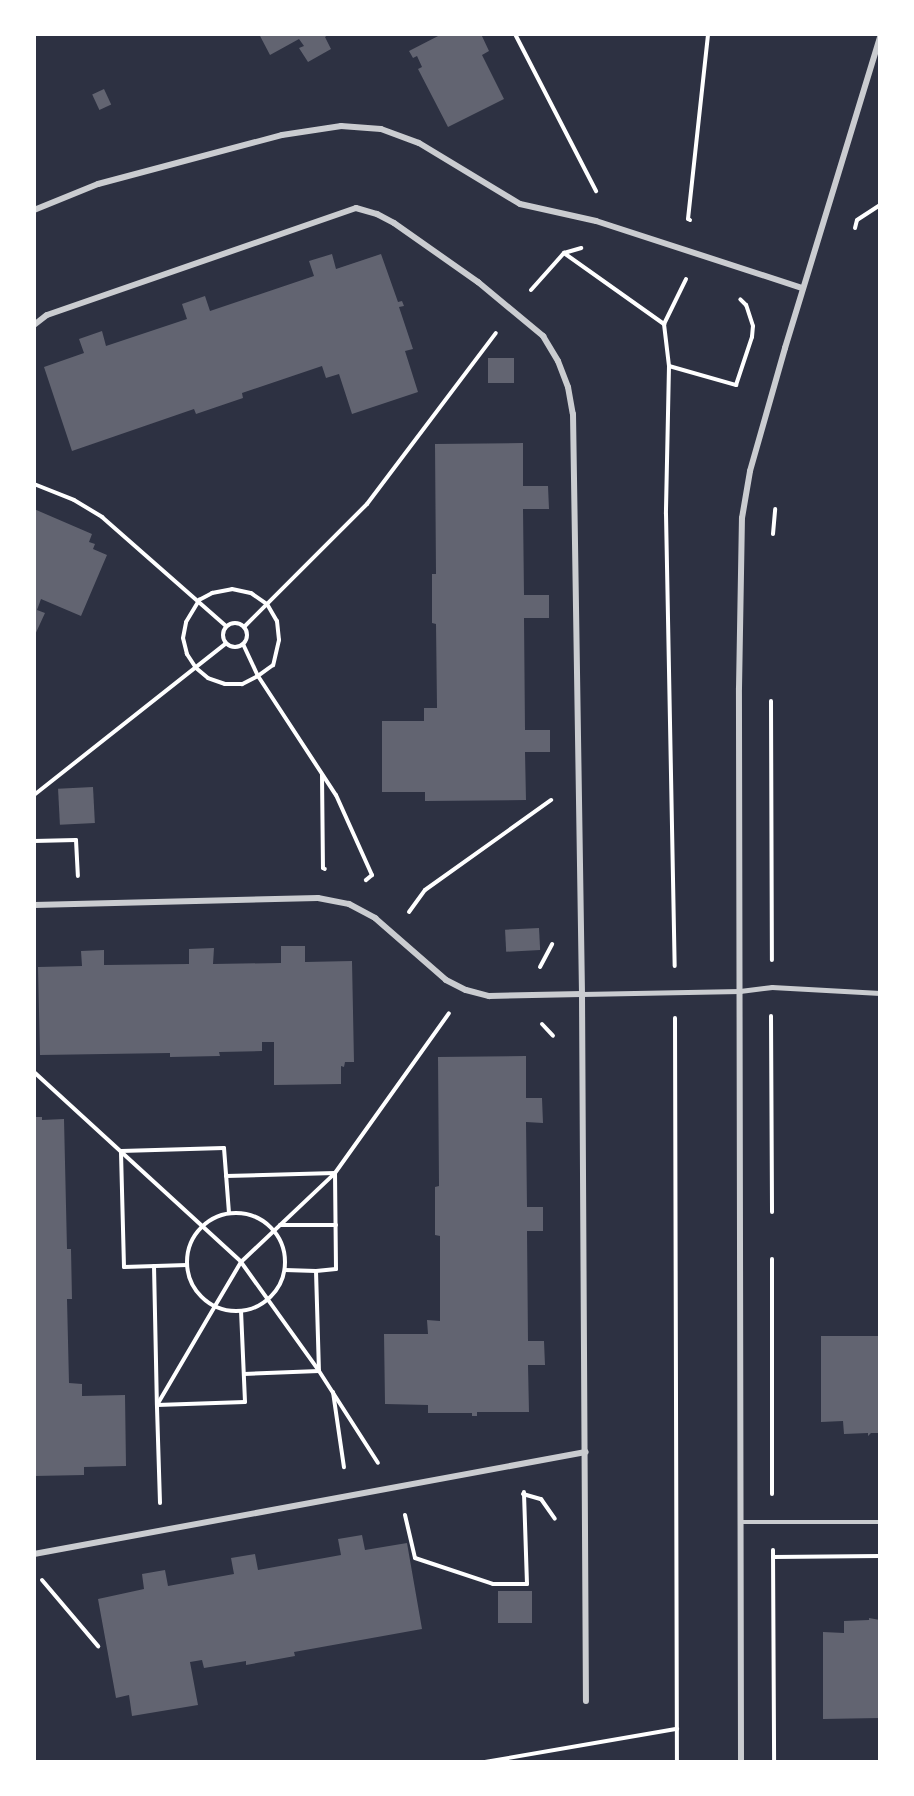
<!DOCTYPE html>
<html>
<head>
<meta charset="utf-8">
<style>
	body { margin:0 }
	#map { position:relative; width:914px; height:1796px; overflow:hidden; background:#2d3142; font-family:"IBM Plex Sans",sans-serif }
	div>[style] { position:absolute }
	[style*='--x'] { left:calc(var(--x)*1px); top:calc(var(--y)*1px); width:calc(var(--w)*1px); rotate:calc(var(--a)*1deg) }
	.building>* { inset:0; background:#626471; transform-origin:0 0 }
	.path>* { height:4px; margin:-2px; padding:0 2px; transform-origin:2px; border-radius:2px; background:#fff }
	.path>.ring { margin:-2px; padding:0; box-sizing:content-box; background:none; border:4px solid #fff; border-radius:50% }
	.service>* { height:4.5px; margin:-2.25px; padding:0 2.25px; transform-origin:2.25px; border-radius:2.25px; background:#caccd0 }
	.minor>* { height:6px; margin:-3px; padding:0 3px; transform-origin:3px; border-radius:3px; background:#caccd0 }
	span { translate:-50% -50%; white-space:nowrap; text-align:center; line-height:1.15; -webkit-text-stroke:6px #fff; paint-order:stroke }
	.frame { position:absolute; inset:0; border:36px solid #fff; pointer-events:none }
</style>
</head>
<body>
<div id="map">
	<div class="building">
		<div style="clip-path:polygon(259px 34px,329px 34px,325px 37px,331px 49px,308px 62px,299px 48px,304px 46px,299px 39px,270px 55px)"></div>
		<div style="clip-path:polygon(442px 34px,481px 34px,489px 51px,482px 55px,504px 99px,448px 127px,418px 69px,422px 67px,417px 56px,413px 58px,409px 51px)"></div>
		<div style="left:104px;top:89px;width:17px;height:13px;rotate:65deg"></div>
		<div style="clip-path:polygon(332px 254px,336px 269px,381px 254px,398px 302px,402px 301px,404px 306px,399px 307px,413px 349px,405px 351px,418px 392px,352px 414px,339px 374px,326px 378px,322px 366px,242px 393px,243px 398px,196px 414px,194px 409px,72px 451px,44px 367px,84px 353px,79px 339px,102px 331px,106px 346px,187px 319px,182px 304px,205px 296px,210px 311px,314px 276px,309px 261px)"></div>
		<div style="left:514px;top:358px;width:25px;height:26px;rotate:90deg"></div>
		<div style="clip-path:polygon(523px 443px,523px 486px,548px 486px,549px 509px,523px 509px,524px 595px,549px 595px,549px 618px,524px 618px,525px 730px,550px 730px,550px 752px,525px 752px,526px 800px,425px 801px,425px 792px,382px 792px,382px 721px,424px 721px,424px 708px,437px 708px,436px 624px,432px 623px,432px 574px,436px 574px,435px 444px)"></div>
		<div style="clip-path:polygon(34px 509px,92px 534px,89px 542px,95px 544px,93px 549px,107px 555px,81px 616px,41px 599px,37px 610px,45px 613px,34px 637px)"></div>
		<div style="left:93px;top:787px;width:36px;height:35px;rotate:87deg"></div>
		<div style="left:539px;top:928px;width:22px;height:34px;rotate:87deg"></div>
		<div style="clip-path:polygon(281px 946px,305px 946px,305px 962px,352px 961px,354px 1062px,345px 1062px,344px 1067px,341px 1066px,341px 1084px,274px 1085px,274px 1042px,262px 1042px,262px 1051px,219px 1052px,220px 1056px,170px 1057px,170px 1053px,40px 1055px,38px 967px,82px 966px,81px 951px,104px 950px,104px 965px,189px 964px,189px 949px,214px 948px,213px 964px,281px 963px)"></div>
		<div style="clip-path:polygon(526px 1056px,526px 1098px,542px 1098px,543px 1123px,526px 1122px,527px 1207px,543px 1207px,543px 1231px,527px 1231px,528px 1341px,544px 1341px,545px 1365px,528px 1365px,529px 1412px,477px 1412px,477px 1416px,472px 1416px,472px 1413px,428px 1413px,428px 1405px,385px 1404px,384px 1334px,428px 1334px,427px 1320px,440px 1321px,440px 1236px,435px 1235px,435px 1187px,439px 1186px,438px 1057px)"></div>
		<div style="clip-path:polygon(36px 1117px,42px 1117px,42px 1120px,64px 1119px,67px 1249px,71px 1249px,72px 1299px,67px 1299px,69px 1383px,82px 1384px,82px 1396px,125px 1395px,126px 1466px,84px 1467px,84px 1475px,34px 1476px)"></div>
		<div style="clip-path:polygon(821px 1336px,880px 1336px,880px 1433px,871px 1433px,868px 1436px,868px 1433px,844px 1434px,843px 1421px,821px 1422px)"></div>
		<div style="clip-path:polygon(362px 1535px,365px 1550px,407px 1543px,422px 1629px,294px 1652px,295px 1656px,246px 1665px,246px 1661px,204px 1668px,202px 1660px,190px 1662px,198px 1705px,132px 1716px,129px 1695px,116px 1698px,98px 1599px,144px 1589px,142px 1574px,165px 1570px,168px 1586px,234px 1574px,231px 1558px,255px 1554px,258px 1570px,341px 1555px,338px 1539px)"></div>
		<div style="left:498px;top:1591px;width:34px;height:32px"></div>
		<div style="clip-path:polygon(869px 1618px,880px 1620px,880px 1718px,823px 1719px,823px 1632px,844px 1633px,844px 1621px,869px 1620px)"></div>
	</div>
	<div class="path">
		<div style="--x:515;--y:34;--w:177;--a:62.7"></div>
		<div style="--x:690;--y:220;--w:2;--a:-153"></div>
		<div style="--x:688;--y:219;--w:186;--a:-83.8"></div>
		<div style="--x:855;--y:228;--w:8;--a:-76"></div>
		<div style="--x:857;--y:220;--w:27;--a:-33"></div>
		<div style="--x:564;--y:253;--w:123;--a:35.4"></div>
		<div style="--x:664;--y:324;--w:42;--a:83.2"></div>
		<div style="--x:669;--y:366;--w:148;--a:91.2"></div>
		<div style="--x:666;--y:514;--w:452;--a:88.9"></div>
		<div style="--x:531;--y:290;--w:50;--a:-48.3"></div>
		<div style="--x:564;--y:253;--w:18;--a:-16"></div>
		<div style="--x:664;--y:324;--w:50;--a:-63.9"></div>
		<div style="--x:669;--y:366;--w:70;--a:15.8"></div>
		<div style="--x:736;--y:385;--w:51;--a:-71.6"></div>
		<div style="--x:752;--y:337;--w:11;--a:-85"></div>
		<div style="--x:753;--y:326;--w:22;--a:-108"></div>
		<div style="--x:746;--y:305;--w:8;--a:-135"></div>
		<div style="--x:34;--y:484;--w:43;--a:21.8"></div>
		<div style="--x:74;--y:500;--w:33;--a:31"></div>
		<div style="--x:102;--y:517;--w:165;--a:41.3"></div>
		<div style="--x:773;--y:534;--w:25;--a:-85"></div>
		<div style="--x:232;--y:589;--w:19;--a:12"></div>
		<div style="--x:251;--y:593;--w:19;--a:35"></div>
		<div style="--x:267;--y:604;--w:20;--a:60"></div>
		<div style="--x:277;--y:621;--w:19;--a:84"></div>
		<div style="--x:279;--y:640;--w:26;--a:103"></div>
		<div style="--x:273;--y:665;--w:19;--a:144"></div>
		<div style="--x:258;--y:676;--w:18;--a:153"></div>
		<div style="--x:242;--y:684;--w:17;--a:180"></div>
		<div style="--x:225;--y:684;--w:18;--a:-161"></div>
		<div style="--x:208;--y:678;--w:16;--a:-140"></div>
		<div style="--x:196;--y:668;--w:17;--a:-123"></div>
		<div style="--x:187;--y:654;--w:16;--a:-104"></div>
		<div style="--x:183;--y:638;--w:16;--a:-79"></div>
		<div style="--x:186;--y:622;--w:26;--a:-59"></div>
		<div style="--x:199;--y:600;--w:15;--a:-28"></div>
		<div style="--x:212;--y:593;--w:20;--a:-11"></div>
		<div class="ring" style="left:223px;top:623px;width:20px;height:20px"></div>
		<div style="--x:244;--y:627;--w:174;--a:-45"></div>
		<div style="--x:367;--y:504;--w:214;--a:-53"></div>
		<div style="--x:243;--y:644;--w:35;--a:65"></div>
		<div style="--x:258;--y:676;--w:142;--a:56.8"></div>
		<div style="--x:336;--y:795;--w:88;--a:65.8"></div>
		<div style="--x:372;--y:875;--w:8;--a:140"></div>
		<div style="--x:771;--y:701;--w:259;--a:89.8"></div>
		<div style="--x:322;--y:775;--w:93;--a:89.4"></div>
		<div style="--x:323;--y:868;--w:2;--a:27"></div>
		<div style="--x:34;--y:795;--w:243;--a:-38.3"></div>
		<div style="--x:34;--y:841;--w:42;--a:-1.4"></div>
		<div style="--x:76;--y:840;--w:36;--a:87"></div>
		<div style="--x:409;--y:912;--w:27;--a:-54"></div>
		<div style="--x:425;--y:890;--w:155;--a:-35.5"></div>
		<div style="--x:540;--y:967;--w:26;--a:-62"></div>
		<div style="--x:771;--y:1016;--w:196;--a:89.7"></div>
		<div style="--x:675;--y:1018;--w:744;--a:89.85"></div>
		<div style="--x:542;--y:1024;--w:16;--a:47"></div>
		<div style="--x:34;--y:1072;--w:281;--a:42.5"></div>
		<div style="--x:241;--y:1262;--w:134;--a:54.4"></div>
		<div style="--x:319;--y:1371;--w:109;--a:57.3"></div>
		<div style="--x:226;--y:1176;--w:109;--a:-1.6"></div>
		<div style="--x:335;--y:1173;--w:96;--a:89.4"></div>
		<div style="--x:336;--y:1269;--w:20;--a:174"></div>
		<div style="--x:316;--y:1271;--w:100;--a:88.3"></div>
		<div style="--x:319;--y:1371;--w:75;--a:177.7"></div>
		<div class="ring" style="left:187px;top:1213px;width:94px;height:94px"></div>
		<div style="--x:280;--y:1225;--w:56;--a:0"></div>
		<div style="--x:772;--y:1259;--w:235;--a:90"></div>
		<div style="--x:187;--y:1265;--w:63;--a:178.2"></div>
		<div style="--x:124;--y:1267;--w:116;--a:-91.5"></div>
		<div style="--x:121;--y:1151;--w:103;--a:-1.7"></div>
		<div style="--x:224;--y:1148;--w:65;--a:85.6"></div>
		<div style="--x:154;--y:1266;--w:139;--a:88.8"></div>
		<div style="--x:157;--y:1405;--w:88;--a:-2"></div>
		<div style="--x:245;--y:1402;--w:91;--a:-92.5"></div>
		<div style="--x:285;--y:1270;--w:31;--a:2"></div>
		<div style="--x:333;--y:1392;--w:76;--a:81.7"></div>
		<div style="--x:523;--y:1494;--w:19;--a:16"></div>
		<div style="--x:541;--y:1499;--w:24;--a:55"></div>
		<div style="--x:160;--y:1503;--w:98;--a:-91.8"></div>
		<div style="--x:157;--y:1405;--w:115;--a:-59.6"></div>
		<div style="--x:215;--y:1306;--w:51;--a:-59.4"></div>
		<div style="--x:241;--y:1262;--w:129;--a:-43.4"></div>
		<div style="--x:335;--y:1173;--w:196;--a:-54.5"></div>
		<div style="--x:405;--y:1515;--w:44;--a:76.9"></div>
		<div style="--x:415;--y:1558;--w:82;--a:18.4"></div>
		<div style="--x:493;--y:1584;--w:34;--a:0"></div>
		<div style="--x:527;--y:1584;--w:92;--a:-91.9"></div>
		<div style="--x:773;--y:1550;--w:212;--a:89.7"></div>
		<div style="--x:773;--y:1557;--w:107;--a:-0.5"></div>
		<div style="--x:42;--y:1580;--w:87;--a:49.7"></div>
		<div style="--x:485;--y:1762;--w:195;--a:-9.8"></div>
	</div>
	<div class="service">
		<div style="--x:582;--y:994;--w:158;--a:-1.1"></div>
		<div style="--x:740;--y:991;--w:32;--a:-7"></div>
		<div style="--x:772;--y:987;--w:108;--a:3.2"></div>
		<div style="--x:740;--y:1522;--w:140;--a:0"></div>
	</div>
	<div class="minor">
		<div style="--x:34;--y:210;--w:69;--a:-22.1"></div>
		<div style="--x:98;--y:184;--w:190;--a:-14.9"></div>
		<div style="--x:282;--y:135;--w:60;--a:-8.7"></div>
		<div style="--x:341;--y:126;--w:40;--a:4.3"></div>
		<div style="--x:381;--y:129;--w:40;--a:20.2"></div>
		<div style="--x:419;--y:143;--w:118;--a:31.1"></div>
		<div style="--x:520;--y:204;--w:78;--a:12.6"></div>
		<div style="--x:596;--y:221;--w:217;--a:18"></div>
		<div style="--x:34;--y:325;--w:16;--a:-38"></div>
		<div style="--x:47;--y:315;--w:327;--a:-19.1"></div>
		<div style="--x:356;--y:208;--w:22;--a:16"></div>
		<div style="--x:377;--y:214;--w:19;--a:28"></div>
		<div style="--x:394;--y:223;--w:103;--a:35.1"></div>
		<div style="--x:478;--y:282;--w:85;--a:39.7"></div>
		<div style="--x:543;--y:336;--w:29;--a:59"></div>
		<div style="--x:558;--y:361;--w:28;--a:69"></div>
		<div style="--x:568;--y:387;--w:27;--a:80"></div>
		<div style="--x:573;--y:414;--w:580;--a:89.11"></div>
		<div style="--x:582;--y:994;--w:707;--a:89.68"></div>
		<div style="--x:34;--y:905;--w:284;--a:-1.4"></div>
		<div style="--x:318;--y:898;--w:32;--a:11"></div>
		<div style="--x:349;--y:904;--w:30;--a:28"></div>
		<div style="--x:375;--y:918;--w:94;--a:41.1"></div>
		<div style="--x:446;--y:980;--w:22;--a:27"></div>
		<div style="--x:466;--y:990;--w:24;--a:15"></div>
		<div style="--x:489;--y:996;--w:93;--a:-1.2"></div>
		<div style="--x:34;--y:1554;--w:561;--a:-10.47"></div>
		<div style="--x:741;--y:1762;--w:1074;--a:-90.11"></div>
		<div style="--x:739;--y:688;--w:170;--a:-89"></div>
		<div style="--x:742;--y:518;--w:48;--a:-80.3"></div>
		<div style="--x:750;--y:471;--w:128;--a:-74.1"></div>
		<div style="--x:785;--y:348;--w:325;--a:-73"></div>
	</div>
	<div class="frame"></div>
</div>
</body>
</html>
